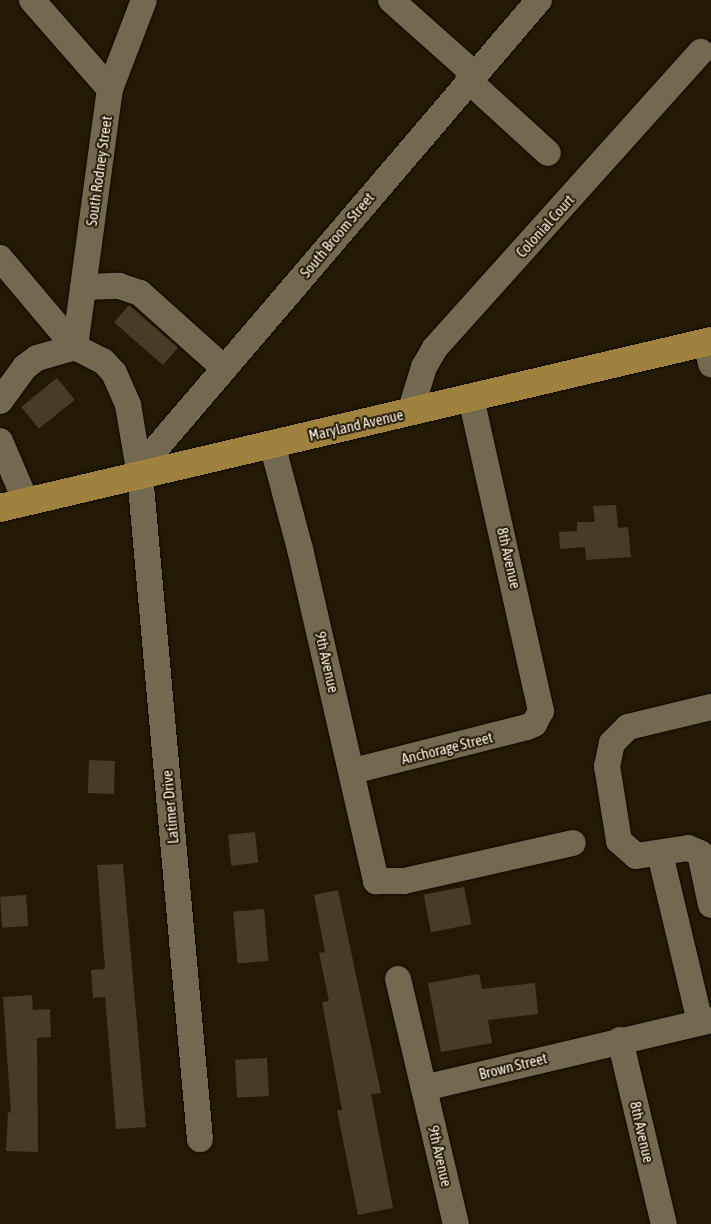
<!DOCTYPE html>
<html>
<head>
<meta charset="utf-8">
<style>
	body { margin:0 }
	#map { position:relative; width:711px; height:1224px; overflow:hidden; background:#231a05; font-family:"Asap Condensed",sans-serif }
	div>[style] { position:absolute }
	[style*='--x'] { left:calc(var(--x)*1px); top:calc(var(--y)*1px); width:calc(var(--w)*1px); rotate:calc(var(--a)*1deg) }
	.building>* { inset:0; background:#473d27; transform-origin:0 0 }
	.roads { filter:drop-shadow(0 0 1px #0c0500) drop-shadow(0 0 1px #0c0500) }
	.minor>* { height:26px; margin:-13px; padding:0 13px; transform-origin:13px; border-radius:13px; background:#736850 }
	.major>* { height:28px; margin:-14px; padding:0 14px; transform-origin:14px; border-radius:14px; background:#9e823e }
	span { translate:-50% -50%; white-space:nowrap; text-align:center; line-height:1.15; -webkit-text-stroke:4px #231a05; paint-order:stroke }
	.street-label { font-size:15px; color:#fbf4e7 }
</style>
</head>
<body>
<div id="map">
	<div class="building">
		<div style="left:129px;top:305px;width:65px;height:23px;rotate:41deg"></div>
		<div style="left:57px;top:378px;width:28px;height:46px;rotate:51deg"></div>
		<div style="clip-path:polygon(616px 505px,618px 528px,628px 527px,631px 557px,586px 560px,585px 547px,560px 549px,559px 532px,577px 531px,577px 522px,595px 522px,593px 506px)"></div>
		<div style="left:89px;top:760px;width:26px;height:33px;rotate:2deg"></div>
		<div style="left:255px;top:832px;width:31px;height:27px;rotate:84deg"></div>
		<div style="clip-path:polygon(123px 864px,146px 1127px,116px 1129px,105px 997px,93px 998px,91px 970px,105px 969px,97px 865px)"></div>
		<div style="left:464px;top:887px;width:38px;height:41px;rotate:79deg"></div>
		<div style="clip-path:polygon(338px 890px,381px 1093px,371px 1094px,393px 1208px,358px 1215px,337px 1110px,342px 1110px,322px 1002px,329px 1001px,319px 953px,325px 952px,314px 895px)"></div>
		<div style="left:26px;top:895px;width:31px;height:26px;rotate:86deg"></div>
		<div style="left:264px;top:909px;width:52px;height:31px;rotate:85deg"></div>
		<div style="clip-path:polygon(479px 974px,482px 989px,535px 983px,538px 1014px,488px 1020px,492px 1043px,441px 1052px,428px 983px)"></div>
		<div style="clip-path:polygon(32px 995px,33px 1010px,50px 1009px,51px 1037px,37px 1038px,38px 1152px,6px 1151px,8px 1112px,11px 1113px,3px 997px)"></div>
		<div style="left:267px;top:1058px;width:38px;height:32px;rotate:87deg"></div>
	</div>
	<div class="roads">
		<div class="minor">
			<div style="--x:32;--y:0;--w:118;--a:48.8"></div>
			<div style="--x:391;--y:0;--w:110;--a:41.7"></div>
			<div style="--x:468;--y:80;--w:108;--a:42.4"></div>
			<div style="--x:0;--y:258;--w:116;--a:49.9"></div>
			<div style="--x:83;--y:287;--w:36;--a:-2"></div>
			<div style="--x:119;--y:286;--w:22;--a:18"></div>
			<div style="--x:140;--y:293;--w:113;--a:41.8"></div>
			<div style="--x:706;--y:342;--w:23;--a:77"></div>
			<div style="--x:75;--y:347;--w:260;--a:-82.3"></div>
			<div style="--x:110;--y:89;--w:95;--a:-69.1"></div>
			<div style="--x:0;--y:401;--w:42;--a:-53.7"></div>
			<div style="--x:25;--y:367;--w:15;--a:-37"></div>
			<div style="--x:37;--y:358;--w:40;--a:-16"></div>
			<div style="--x:75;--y:347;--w:31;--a:27"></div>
			<div style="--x:103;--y:361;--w:16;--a:47"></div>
			<div style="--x:114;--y:373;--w:35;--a:66"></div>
			<div style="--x:128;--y:405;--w:71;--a:80.3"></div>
			<div style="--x:140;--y:475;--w:667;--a:84.84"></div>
			<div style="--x:410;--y:412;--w:47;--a:-72.7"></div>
			<div style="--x:424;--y:367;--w:22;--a:-60"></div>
			<div style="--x:435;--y:348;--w:398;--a:-48.1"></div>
			<div style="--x:0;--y:441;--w:66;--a:66.9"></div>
			<div style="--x:272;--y:444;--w:109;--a:75.1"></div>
			<div style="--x:300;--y:549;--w:341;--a:77.1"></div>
			<div style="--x:376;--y:881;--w:28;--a:0"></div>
			<div style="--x:404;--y:881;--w:173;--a:-12.7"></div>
			<div style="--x:140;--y:475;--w:19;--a:-65"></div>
			<div style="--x:148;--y:458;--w:602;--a:-49.51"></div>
			<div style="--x:711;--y:707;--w:85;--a:166.5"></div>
			<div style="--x:628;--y:727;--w:23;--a:135"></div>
			<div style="--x:612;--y:743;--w:24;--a:102"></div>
			<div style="--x:607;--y:766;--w:76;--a:80.9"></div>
			<div style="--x:619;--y:841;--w:23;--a:41"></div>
			<div style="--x:636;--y:856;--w:53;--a:-8.7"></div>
			<div style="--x:688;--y:848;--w:13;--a:23"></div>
			<div style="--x:700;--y:853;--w:53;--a:78.1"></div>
			<div style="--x:353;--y:771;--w:179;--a:-14.2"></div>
			<div style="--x:527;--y:727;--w:8;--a:-23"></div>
			<div style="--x:534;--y:724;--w:15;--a:-62"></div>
			<div style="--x:541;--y:711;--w:322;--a:-102.6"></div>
			<div style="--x:660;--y:854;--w:173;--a:76.6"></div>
			<div style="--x:398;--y:979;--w:252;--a:76.7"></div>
			<div style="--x:620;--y:1040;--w:189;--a:76.6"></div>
			<div style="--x:424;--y:1088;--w:295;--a:-13.3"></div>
		</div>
		<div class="major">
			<div style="--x:0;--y:508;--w:730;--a:-13.22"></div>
		</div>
	</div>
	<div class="street-label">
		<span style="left:99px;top:171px;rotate:-82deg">South Rodney Street</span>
		<span style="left:545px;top:226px;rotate:-48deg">Colonial Court</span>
		<span style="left:337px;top:235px;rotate:-50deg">South Broom Street</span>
		<span style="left:356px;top:425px;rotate:-13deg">Maryland Avenue</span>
		<span style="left:509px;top:558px;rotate:77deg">8th Avenue</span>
		<span style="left:327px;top:662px;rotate:77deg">9th Avenue</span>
		<span style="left:447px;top:748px;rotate:-14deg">Anchorage Street</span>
		<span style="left:170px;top:807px;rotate:-95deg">Latimer Drive</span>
		<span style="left:513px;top:1066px;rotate:-14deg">Brown Street</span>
		<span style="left:642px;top:1132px;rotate:77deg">8th Avenue</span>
		<span style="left:440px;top:1156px;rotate:77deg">9th Avenue</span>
	</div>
</div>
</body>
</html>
